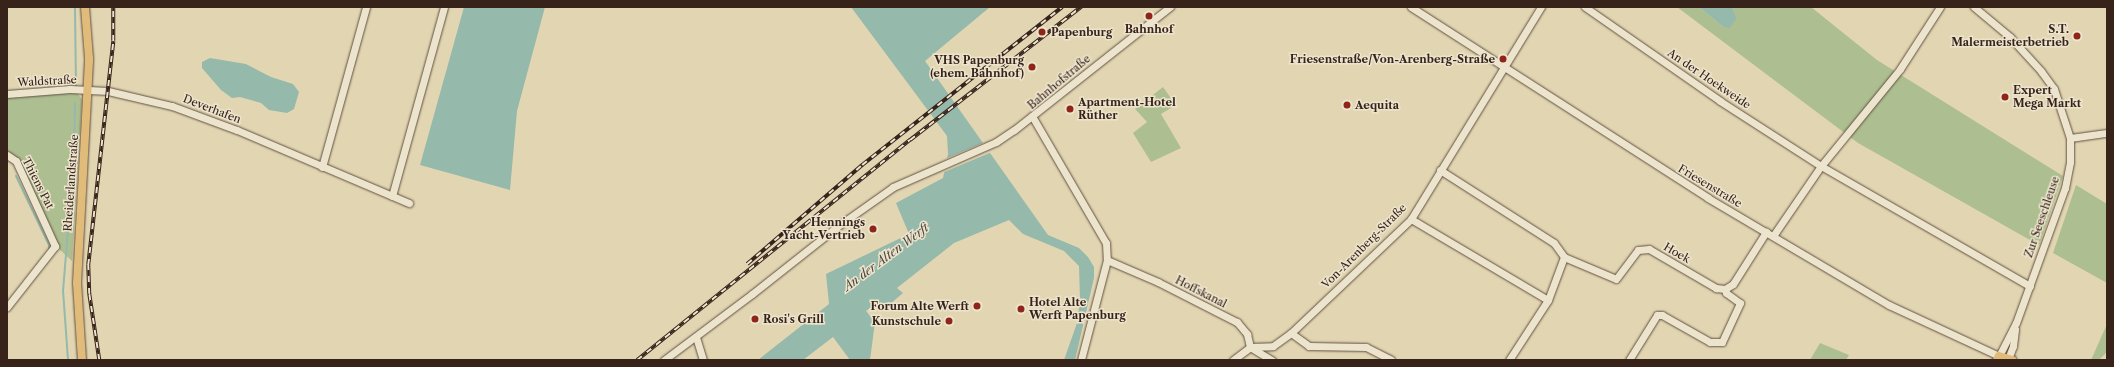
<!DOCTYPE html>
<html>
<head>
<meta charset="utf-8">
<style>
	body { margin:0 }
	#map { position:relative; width:2114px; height:367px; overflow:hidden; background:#e2d6b2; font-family:"Libre Caslon Text",serif }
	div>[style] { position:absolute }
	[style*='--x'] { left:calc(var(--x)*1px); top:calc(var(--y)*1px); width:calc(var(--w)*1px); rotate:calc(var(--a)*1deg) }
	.green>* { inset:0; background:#adbf91 }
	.water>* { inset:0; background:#95b9ab }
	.pier>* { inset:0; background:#e2d6b2 }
	.stream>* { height:2px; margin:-1px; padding:0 1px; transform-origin:1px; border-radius:1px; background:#95b9ab }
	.roads { filter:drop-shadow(0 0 1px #625041) drop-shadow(0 0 1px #625041) }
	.minor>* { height:7px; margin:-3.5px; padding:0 3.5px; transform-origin:3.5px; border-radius:3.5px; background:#ece4cd }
	.major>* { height:8px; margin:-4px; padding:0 4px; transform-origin:4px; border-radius:4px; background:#e1bb79 }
	.rail>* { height:3.5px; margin-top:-1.75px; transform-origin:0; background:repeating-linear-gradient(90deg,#ece4cd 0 6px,#38231b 0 12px); box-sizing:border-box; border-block:1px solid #38231b }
	.dots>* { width:11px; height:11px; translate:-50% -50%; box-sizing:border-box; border:2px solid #ece4cd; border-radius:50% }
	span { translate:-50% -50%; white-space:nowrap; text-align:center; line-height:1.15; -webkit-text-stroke:3px #ece4cd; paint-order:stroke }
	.poi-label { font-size:11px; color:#38231b; font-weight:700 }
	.right { translate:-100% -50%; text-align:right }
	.left { translate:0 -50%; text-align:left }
	.street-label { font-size:11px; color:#38231b }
	.water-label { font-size:12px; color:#4f483f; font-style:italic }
	.frame { position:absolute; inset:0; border:8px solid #38231b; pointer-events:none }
</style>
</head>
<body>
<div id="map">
	<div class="green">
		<div style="clip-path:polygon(1677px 7px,1699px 7px,1722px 26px,1737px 18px,1732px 7px,1811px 7px,1877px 60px,2063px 176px,2039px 245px,1858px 143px)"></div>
		<div style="clip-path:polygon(1163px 87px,1176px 105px,1161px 114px,1181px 148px,1151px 162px,1133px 133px,1147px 122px,1135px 109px)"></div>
		<div style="clip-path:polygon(69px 92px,77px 93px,82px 99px,72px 261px,58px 248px,17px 159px,7px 152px,7px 97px)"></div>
		<div style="clip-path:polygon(2076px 185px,2107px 204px,2107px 283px,2053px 253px)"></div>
		<div style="clip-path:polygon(2107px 324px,2107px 352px,2099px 360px,2091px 360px)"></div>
		<div style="clip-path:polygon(1820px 343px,1849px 355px,1846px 360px,1810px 360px)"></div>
	</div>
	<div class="water">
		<div style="clip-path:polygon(464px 7px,545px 7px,517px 111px,510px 190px,420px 165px)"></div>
		<div style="clip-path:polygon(851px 7px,990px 7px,925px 61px,1048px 235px,1079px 248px,1088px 257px,1094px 267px,1094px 278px,1075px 360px,1064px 360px,1077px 323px,1080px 300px,1079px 266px,1064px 251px,1023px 234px,1009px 220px,954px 243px,897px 288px,903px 293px,883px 310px,876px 303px,866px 311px,875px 322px,870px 360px,850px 360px,833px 337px,803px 360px,758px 360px,829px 304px,826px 274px,909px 234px,896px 203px,943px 178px,948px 154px,947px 136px)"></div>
		<div style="clip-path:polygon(1699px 7px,1732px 7px,1737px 18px,1730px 28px,1722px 26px)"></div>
		<div style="clip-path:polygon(210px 58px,246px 64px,271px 77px,293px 84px,299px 92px,294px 109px,287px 113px,269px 110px,261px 103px,240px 97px,232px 98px,221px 90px,202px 68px,202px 62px)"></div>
	</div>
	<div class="pier">
		<div style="clip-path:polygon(985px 142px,992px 152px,942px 173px,945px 159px)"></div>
	</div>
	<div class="stream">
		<div style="--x:75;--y:7;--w:79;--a:89.3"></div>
		<div style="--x:16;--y:176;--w:76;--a:64.4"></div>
		<div style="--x:49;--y:245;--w:5;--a:90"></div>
		<div style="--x:68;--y:360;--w:69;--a:-94.1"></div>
		<div style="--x:63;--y:291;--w:135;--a:-85.3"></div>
		<div style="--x:74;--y:156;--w:53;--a:-88.9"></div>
	</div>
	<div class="roads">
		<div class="minor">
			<div style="--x:1411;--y:7;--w:353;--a:32.7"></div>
			<div style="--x:1708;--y:198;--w:210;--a:30.6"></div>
			<div style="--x:1889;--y:305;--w:121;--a:24.9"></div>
			<div style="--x:1999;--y:356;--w:37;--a:-63"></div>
			<div style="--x:2016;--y:323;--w:144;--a:-70.1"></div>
			<div style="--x:2065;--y:188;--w:26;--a:-79"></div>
			<div style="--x:2070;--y:162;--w:24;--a:-90"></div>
			<div style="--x:2070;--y:138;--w:52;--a:-108.1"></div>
			<div style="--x:2054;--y:89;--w:22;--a:-126"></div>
			<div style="--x:2041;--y:71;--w:46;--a:-132.4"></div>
			<div style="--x:2010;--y:37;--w:47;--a:-140.2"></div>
			<div style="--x:1585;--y:7;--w:165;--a:34.8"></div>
			<div style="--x:1720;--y:101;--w:120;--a:32.8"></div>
			<div style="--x:1821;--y:166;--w:241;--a:29.9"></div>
			<div style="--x:7;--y:94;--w:63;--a:-4.5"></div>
			<div style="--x:70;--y:89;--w:38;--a:3"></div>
			<div style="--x:108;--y:91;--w:66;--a:13.2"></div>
			<div style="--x:172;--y:106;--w:69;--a:20.3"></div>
			<div style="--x:237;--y:130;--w:187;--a:23"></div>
			<div style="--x:1032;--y:116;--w:147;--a:59.8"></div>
			<div style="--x:1106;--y:243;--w:17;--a:87"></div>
			<div style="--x:1107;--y:260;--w:103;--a:104.6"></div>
			<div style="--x:2070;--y:138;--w:37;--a:-8"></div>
			<div style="--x:7;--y:155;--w:11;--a:34"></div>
			<div style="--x:16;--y:161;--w:94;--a:65.4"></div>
			<div style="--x:55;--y:246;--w:78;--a:128.2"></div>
			<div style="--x:322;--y:167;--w:166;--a:-74.6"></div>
			<div style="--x:1440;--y:170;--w:135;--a:32.6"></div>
			<div style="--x:1554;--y:243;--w:17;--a:54"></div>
			<div style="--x:1564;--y:257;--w:46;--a:110.4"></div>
			<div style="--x:1548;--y:300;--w:72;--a:123"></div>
			<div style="--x:392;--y:196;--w:196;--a:-74.6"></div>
			<div style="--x:1411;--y:219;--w:159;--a:30.6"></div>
			<div style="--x:1773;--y:236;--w:85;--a:-55.6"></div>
			<div style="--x:1821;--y:166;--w:125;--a:-50.8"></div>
			<div style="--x:1900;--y:69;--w:74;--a:-57.2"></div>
			<div style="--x:1564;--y:257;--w:56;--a:22.9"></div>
			<div style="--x:1616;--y:279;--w:36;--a:-53"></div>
			<div style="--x:1638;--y:250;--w:11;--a:-5"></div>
			<div style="--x:1649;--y:249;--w:78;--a:30.2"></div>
			<div style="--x:1716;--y:288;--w:9;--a:6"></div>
			<div style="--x:1725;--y:289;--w:9;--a:-32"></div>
			<div style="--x:1733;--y:284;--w:62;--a:-57.6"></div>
			<div style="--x:1107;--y:260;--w:56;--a:23.3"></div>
			<div style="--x:1158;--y:282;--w:89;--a:26.9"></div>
			<div style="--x:1237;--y:322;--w:16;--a:50"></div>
			<div style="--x:1247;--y:334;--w:13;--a:77"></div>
			<div style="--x:1250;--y:347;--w:26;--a:31"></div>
			<div style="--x:1291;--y:333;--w:22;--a:36"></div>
			<div style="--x:1309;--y:346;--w:57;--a:1"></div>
			<div style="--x:1366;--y:347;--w:28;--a:27"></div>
			<div style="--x:696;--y:337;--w:24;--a:73"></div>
			<div style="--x:1250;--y:347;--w:23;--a:-2"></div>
			<div style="--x:1273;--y:346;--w:22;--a:-36"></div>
			<div style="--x:1291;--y:333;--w:166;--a:-43.5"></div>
			<div style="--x:1411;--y:219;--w:249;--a:-58.5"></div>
			<div style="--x:2008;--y:359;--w:14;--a:-69"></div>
			<div style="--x:2013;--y:346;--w:17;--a:-83"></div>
			<div style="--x:664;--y:360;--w:110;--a:-36.9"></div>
			<div style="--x:752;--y:294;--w:110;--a:-38.3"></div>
			<div style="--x:838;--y:226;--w:67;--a:-35.3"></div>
			<div style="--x:893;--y:187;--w:112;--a:-23.6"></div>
			<div style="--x:996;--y:142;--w:22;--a:-34"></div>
			<div style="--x:1014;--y:130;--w:199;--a:-38.3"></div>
			<div style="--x:1233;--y:360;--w:21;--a:-37"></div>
			<div style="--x:1629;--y:360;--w:53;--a:-58.1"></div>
			<div style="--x:1657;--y:315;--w:5;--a:0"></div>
			<div style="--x:1662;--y:315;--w:55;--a:29.4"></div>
			<div style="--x:1710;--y:342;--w:12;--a:0"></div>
			<div style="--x:1722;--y:342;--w:43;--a:-65.2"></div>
			<div style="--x:1740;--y:303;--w:17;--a:-144"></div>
			<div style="--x:1726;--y:293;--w:4;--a:-104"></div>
		</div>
		<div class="major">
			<div style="--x:82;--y:360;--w:77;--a:-93.7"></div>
			<div style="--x:77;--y:283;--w:225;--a:-86.9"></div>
			<div style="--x:89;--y:58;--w:51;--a:-94.5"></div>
			<div style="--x:1997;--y:360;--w:4;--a:-63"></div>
			<div style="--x:1999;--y:356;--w:14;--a:17"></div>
		</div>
	</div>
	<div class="rail">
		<div style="--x:747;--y:264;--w:152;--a:-40.7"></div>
		<div style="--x:862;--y:165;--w:255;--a:-38.3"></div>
		<div style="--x:99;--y:360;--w:67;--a:-98.6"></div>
		<div style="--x:89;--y:294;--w:29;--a:-92"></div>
		<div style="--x:88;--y:265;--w:225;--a:-83.6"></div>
		<div style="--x:113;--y:41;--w:34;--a:-90"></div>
		<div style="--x:637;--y:360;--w:351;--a:-38.9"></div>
		<div style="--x:910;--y:140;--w:217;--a:-37.9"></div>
	</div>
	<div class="dots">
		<div style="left:1149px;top:16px;background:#8f2418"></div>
		<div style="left:1042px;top:32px;background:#8f2418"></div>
		<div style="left:2077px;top:36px;background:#8f2418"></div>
		<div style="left:1503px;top:59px;background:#8f2418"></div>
		<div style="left:1032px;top:67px;background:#8f2418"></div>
		<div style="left:2005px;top:97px;background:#8f2418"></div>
		<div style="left:1347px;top:105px;background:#8f2418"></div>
		<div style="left:1070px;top:109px;background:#8f2418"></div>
		<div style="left:873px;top:229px;background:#8f2418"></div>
		<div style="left:977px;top:306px;background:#8f2418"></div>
		<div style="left:1021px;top:309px;background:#8f2418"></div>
		<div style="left:755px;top:319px;background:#8f2418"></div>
		<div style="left:949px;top:321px;background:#8f2418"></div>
	</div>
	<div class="poi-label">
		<span style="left:1149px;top:29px">Bahnhof</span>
		<span class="right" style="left:2069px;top:36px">S.T.<br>Malermeisterbetrieb</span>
		<span class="left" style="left:1051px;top:32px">Papenburg</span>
		<span class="right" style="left:1495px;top:59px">Friesenstraße/Von-Arenberg-Straße</span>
		<span class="right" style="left:1024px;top:67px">VHS Papenburg<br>(ehem. Bahnhof)</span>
		<span class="left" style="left:2013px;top:97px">Expert<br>Mega Markt</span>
		<span class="left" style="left:1078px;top:109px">Apartment-Hotel<br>Rüther</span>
		<span class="left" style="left:1355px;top:105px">Aequita</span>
		<span class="right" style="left:865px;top:229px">Hennings<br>Yacht-Vertrieb</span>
		<span class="left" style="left:1029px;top:309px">Hotel Alte<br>Werft Papenburg</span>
		<span class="right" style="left:969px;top:306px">Forum Alte Werft</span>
		<span class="left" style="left:763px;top:319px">Rosi's Grill</span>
		<span class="right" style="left:941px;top:321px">Kunstschule</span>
	</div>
	<div class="street-label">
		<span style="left:1709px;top:79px;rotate:34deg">An der Hoekweide</span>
		<span style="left:47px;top:81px;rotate:-3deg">Waldstraße</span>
		<span style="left:1059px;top:82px;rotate:-40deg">Bahnhofstraße</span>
		<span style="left:212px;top:109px;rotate:21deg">Deverhafen</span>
		<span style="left:38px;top:183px;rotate:63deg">Thiens Pat</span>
		<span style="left:71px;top:183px;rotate:-86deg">Rheiderlandstraße</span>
		<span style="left:1710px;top:186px;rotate:31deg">Friesenstraße</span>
		<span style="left:2042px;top:217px;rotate:-71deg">Zur Seeschleuse</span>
		<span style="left:1364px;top:246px;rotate:-45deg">Von-Arenberg-Straße</span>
		<span style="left:1677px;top:253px;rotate:30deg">Hoek</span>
		<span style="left:1201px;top:292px;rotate:27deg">Hoffskanal</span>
	</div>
	<div class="water-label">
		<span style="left:886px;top:257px;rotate:-37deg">An der Alten Werft</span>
	</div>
	<div class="frame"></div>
</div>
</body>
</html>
